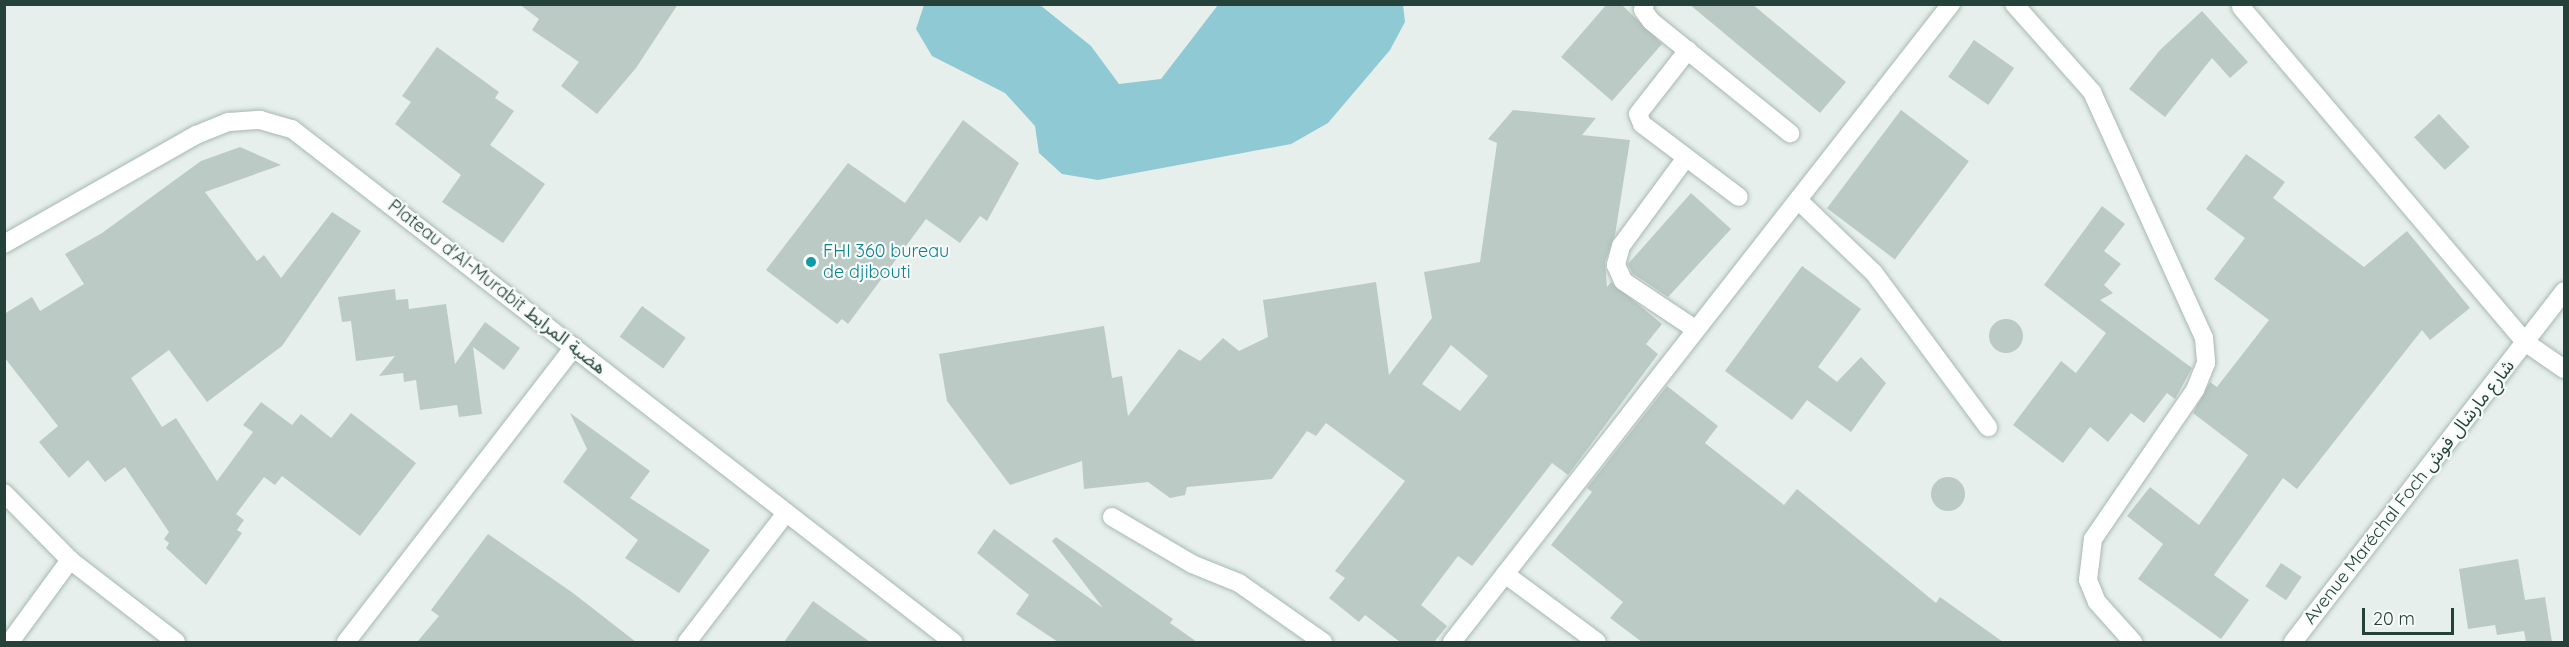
<!DOCTYPE html>
<html>
<head>
<meta charset="utf-8">
<style>
	body { margin:0 }
	#map { position:relative; width:2569px; height:647px; overflow:hidden; background:#e6efeb; font-family:Quicksand,"Noto Sans Arabic",sans-serif }
	div>[style] { position:absolute }
	[style*='--x'] { left:calc(var(--x)*1px); top:calc(var(--y)*1px); width:calc(var(--w)*1px); rotate:calc(var(--a)*1deg) }
	.water>* { inset:0; background:#8ec9d4 }
	.building>* { inset:0; background:#bbcac4; transform-origin:0 0 }
	.round { border-radius:50% }
	.roads { filter:drop-shadow(0 0 2px #a8b8b2) drop-shadow(0 0 2px #a8b8b2) }
	.street>* { height:18px; margin:-9px; padding:0 9px; transform-origin:9px; border-radius:9px; background:#fff }
	.secondary>* { height:18px; margin:-9px; padding:0 9px; transform-origin:9px; border-radius:9px; background:#fff }
	.dots>* { width:16px; height:16px; translate:-50% -50%; box-sizing:border-box; border:3px solid #f7fbf9; border-radius:50% }
	span { translate:-50% -50%; white-space:nowrap; text-align:center; line-height:1.15; -webkit-text-stroke:4.5px #f7fbf9; paint-order:stroke }
	.culture-label { font-size:18px; color:#0d838f }
	.left { translate:0 -50%; text-align:left }
	.street-label { font-size:18px; color:#24423a }
	.frame { position:absolute; inset:0; border:6px solid #24423a; pointer-events:none }
	.scale { position:absolute; left:2362px; top:608px; width:92px; height:27px; box-sizing:border-box; border:3px solid #24423a; border-top:0; padding-left:8px; font-size:18px; line-height:21px; white-space:nowrap; color:#24423a; -webkit-text-stroke:4px #f7fbf9; paint-order:stroke }
</style>
</head>
<body>
<div id="map">
	<div class="water">
		<div style="clip-path:polygon(924px 5px,1040px 5px,1091px 46px,1119px 84px,1161px 79px,1218px 5px,1403px 5px,1405px 22px,1390px 50px,1328px 123px,1291px 144px,1098px 180px,1062px 174px,1039px 153px,1035px 126px,1005px 93px,932px 56px,916px 29px)"></div>
	</div>
	<div class="building">
		<div style="clip-path:polygon(519px 4px,678px 4px,636px 68px,597px 114px,561px 86px,579px 62px,532px 30px,539px 19px)"></div>
		<div style="clip-path:polygon(1607px 4px,1621px 4px,1662px 44px,1612px 101px,1561px 57px)"></div>
		<div style="clip-path:polygon(1689px 4px,1752px 4px,1846px 82px,1820px 113px)"></div>
		<div style="clip-path:polygon(2202px 11px,2248px 62px,2230px 78px,2212px 58px,2165px 117px,2129px 89px,2160px 50px)"></div>
		<div style="left:1974px;top:40px;width:49px;height:45px;rotate:35deg"></div>
		<div style="clip-path:polygon(437px 47px,499px 92px,495px 98px,514px 111px,490px 145px,545px 184px,503px 243px,442px 202px,461px 175px,395px 124px,411px 102px,402px 96px)"></div>
		<div style="clip-path:polygon(evenodd,1513px 110px,1596px 118px,1582px 135px,1630px 140px,1615px 235px,1605px 262px,1607px 287px,1611px 282px,1662px 324px,1646px 344px,1658px 354px,1568px 475px,1552px 463px,1472px 566px,1458px 556px,1421px 605px,1447px 626px,1434px 642px,1400px 642px,1365px 615px,1359px 622px,1329px 598px,1345px 578px,1335px 571px,1405px 481px,1326px 423px,1316px 436px,1307px 431px,1272px 479px,1187px 487px,1185px 495px,1170px 498px,1148px 482px,1084px 489px,1082px 461px,1010px 485px,947px 401px,939px 354px,1104px 326px,1112px 378px,1122px 376px,1128px 416px,1179px 349px,1200px 361px,1223px 338px,1239px 351px,1268px 337px,1263px 300px,1376px 282px,1389px 375px,1432px 318px,1424px 272px,1480px 262px,1497px 143px,1488px 139px,1513px 110px,1451px 345px,1488px 376px,1460px 411px,1422px 384px,1451px 345px)"></div>
		<div style="left:1901px;top:110px;width:85px;height:123px;rotate:37deg"></div>
		<div style="left:2439px;top:114px;width:45px;height:34px;rotate:47deg"></div>
		<div style="clip-path:polygon(963px 120px,1019px 163px,987px 221px,980px 216px,960px 243px,926px 219px,848px 324px,842px 319px,837px 324px,766px 270px,848px 163px,905px 203px)"></div>
		<div style="clip-path:polygon(240px 147px,281px 165px,205px 192px,257px 261px,264px 255px,281px 278px,332px 212px,361px 231px,282px 346px,207px 402px,169px 350px,131px 378px,162px 427px,176px 418px,217px 481px,253px 432px,243px 425px,261px 402px,292px 425px,301px 414px,331px 438px,351px 413px,416px 463px,360px 536px,282px 476px,275px 485px,264px 477px,236px 514px,244px 520px,237px 530px,242px 533px,206px 585px,166px 548px,169px 543px,164px 539px,169px 532px,125px 467px,105px 482px,88px 460px,69px 478px,39px 442px,58px 426px,4px 357px,4px 314px,32px 297px,40px 311px,84px 284px,65px 254px,102px 233px,201px 161px)"></div>
		<div style="clip-path:polygon(2246px 154px,2285px 182px,2273px 198px,2364px 267px,2407px 231px,2470px 308px,2430px 340px,2422px 330px,2297px 489px,2283px 478px,2214px 575px,2249px 600px,2221px 639px,2138px 579px,2163px 544px,2127px 516px,2150px 487px,2199px 525px,2248px 455px,2193px 413px,2210px 382px,2217px 387px,2269px 320px,2214px 279px,2245px 238px,2206px 209px)"></div>
		<div style="clip-path:polygon(1691px 193px,1731px 229px,1668px 297px,1632px 273px,1628px 264px)"></div>
		<div style="clip-path:polygon(2102px 206px,2125px 224px,2104px 251px,2121px 264px,2104px 285px,2113px 293px,2100px 300px,2192px 368px,2175px 399px,2167px 393px,2144px 423px,2131px 413px,2108px 442px,2090px 427px,2063px 463px,2013px 425px,2061px 361px,2076px 373px,2106px 333px,2044px 285px)"></div>
		<div style="clip-path:polygon(1802px 266px,1861px 309px,1818px 367px,1837px 382px,1861px 357px,1886px 383px,1851px 432px,1807px 400px,1792px 420px,1725px 371px)"></div>
		<div style="clip-path:polygon(395px 289px,396px 300px,408px 299px,409px 309px,446px 304px,455px 364px,485px 322px,520px 348px,504px 370px,473px 347px,482px 414px,459px 417px,457px 405px,420px 410px,416px 380px,404px 382px,403px 373px,379px 376px,395px 356px,356px 361px,351px 321px,342px 322px,338px 297px)"></div>
		<div style="left:642px;top:306px;width:54px;height:38px;rotate:36deg"></div>
		<div class="round" style="left:1989px;top:319px;width:34px;height:34px"></div>
		<div style="clip-path:polygon(1667px 386px,1718px 426px,1705px 443px,1784px 505px,1797px 489px,1936px 603px,1940px 597px,2003px 642px,1642px 642px,1610px 618px,1623px 602px,1551px 545px,1592px 492px,1587px 488px)"></div>
		<div style="clip-path:polygon(570px 413px,650px 471px,630px 498px,710px 550px,679px 593px,625px 558px,638px 540px,563px 482px,587px 449px)"></div>
		<div class="round" style="left:1931px;top:477px;width:34px;height:34px"></div>
		<div style="clip-path:polygon(994px 529px,1103px 608px,1052px 541px,1056px 537px,1173px 619px,1170px 623px,1197px 642px,1058px 642px,1016px 614px,1029px 595px,977px 553px)"></div>
		<div style="clip-path:polygon(488px 534px,573px 593px,636px 642px,417px 642px,439px 616px,431px 610px)"></div>
		<div style="clip-path:polygon(2518px 559px,2525px 600px,2545px 597px,2552px 642px,2526px 642px,2524px 631px,2497px 635px,2495px 625px,2468px 629px,2459px 569px)"></div>
		<div style="left:2281px;top:563px;width:25px;height:28px;rotate:34deg"></div>
		<div style="clip-path:polygon(813px 601px,870px 642px,784px 642px)"></div>
	</div>
	<div class="roads">
		<div class="street">
			<div style="--x:1645;--y:4;--w:6;--a:108"></div>
			<div style="--x:1643;--y:10;--w:14;--a:54"></div>
			<div style="--x:1651;--y:21;--w:179;--a:38.9"></div>
			<div style="--x:2014;--y:4;--w:118;--a:48.4"></div>
			<div style="--x:2092;--y:92;--w:270;--a:65.5"></div>
			<div style="--x:2204;--y:338;--w:25;--a:85"></div>
			<div style="--x:2206;--y:363;--w:29;--a:112"></div>
			<div style="--x:2195;--y:390;--w:181;--a:124.4"></div>
			<div style="--x:2093;--y:539;--w:41;--a:97"></div>
			<div style="--x:2088;--y:580;--w:24;--a:68"></div>
			<div style="--x:2097;--y:602;--w:54;--a:48"></div>
			<div style="--x:2241;--y:7;--w:439;--a:49.7"></div>
			<div style="--x:2525;--y:342;--w:47;--a:34.7"></div>
			<div style="--x:1688;--y:50;--w:81;--a:128"></div>
			<div style="--x:1638;--y:114;--w:11;--a:68"></div>
			<div style="--x:1642;--y:124;--w:121;--a:37"></div>
			<div style="--x:1685;--y:159;--w:108;--a:126.3"></div>
			<div style="--x:1621;--y:246;--w:20;--a:105"></div>
			<div style="--x:1616;--y:265;--w:17;--a:66"></div>
			<div style="--x:1623;--y:281;--w:87;--a:33.7"></div>
			<div style="--x:1798;--y:200;--w:105;--a:43.8"></div>
			<div style="--x:1874;--y:273;--w:192;--a:53.5"></div>
			<div style="--x:4;--y:244;--w:221;--a:-29.6"></div>
			<div style="--x:196;--y:135;--w:35;--a:-22"></div>
			<div style="--x:229;--y:122;--w:31;--a:-4"></div>
			<div style="--x:260;--y:120;--w:33;--a:16"></div>
			<div style="--x:292;--y:129;--w:837;--a:37.81"></div>
			<div style="--x:4;--y:493;--w:94;--a:45.4"></div>
			<div style="--x:1112;--y:517;--w:93;--a:30.4"></div>
			<div style="--x:1192;--y:564;--w:51;--a:22"></div>
			<div style="--x:1239;--y:583;--w:103;--a:35.1"></div>
			<div style="--x:1505;--y:574;--w:114;--a:36.5"></div>
			<div style="--x:10;--y:642;--w:102;--a:-53.8"></div>
			<div style="--x:70;--y:560;--w:134;--a:37.7"></div>
			<div style="--x:346;--y:642;--w:373;--a:-52.3"></div>
			<div style="--x:687;--y:642;--w:163;--a:-52.5"></div>
			<div style="--x:1452;--y:642;--w:810;--a:-51.97"></div>
		</div>
		<div class="secondary">
			<div style="--x:2293;--y:642;--w:443;--a:-52.3"></div>
		</div>
	</div>
	<div class="dots">
		<div style="left:811px;top:262px;background:#0f9aa8"></div>
	</div>
	<div class="culture-label">
		<span class="left" style="left:823px;top:262px">FHI 360 bureau<br>de djibouti</span>
	</div>
	<div class="street-label">
		<span style="left:497px;top:287px;rotate:38deg">Plateau d'Al-Murabit هضبة المرابط</span>
		<span style="left:2409px;top:492px;rotate:-52deg">Avenue Maréchal Foch شارع مارشال فوش</span>
	</div>
	<div class="frame"></div>
	<div class="scale">20 m</div>
</div>
</body>
</html>
